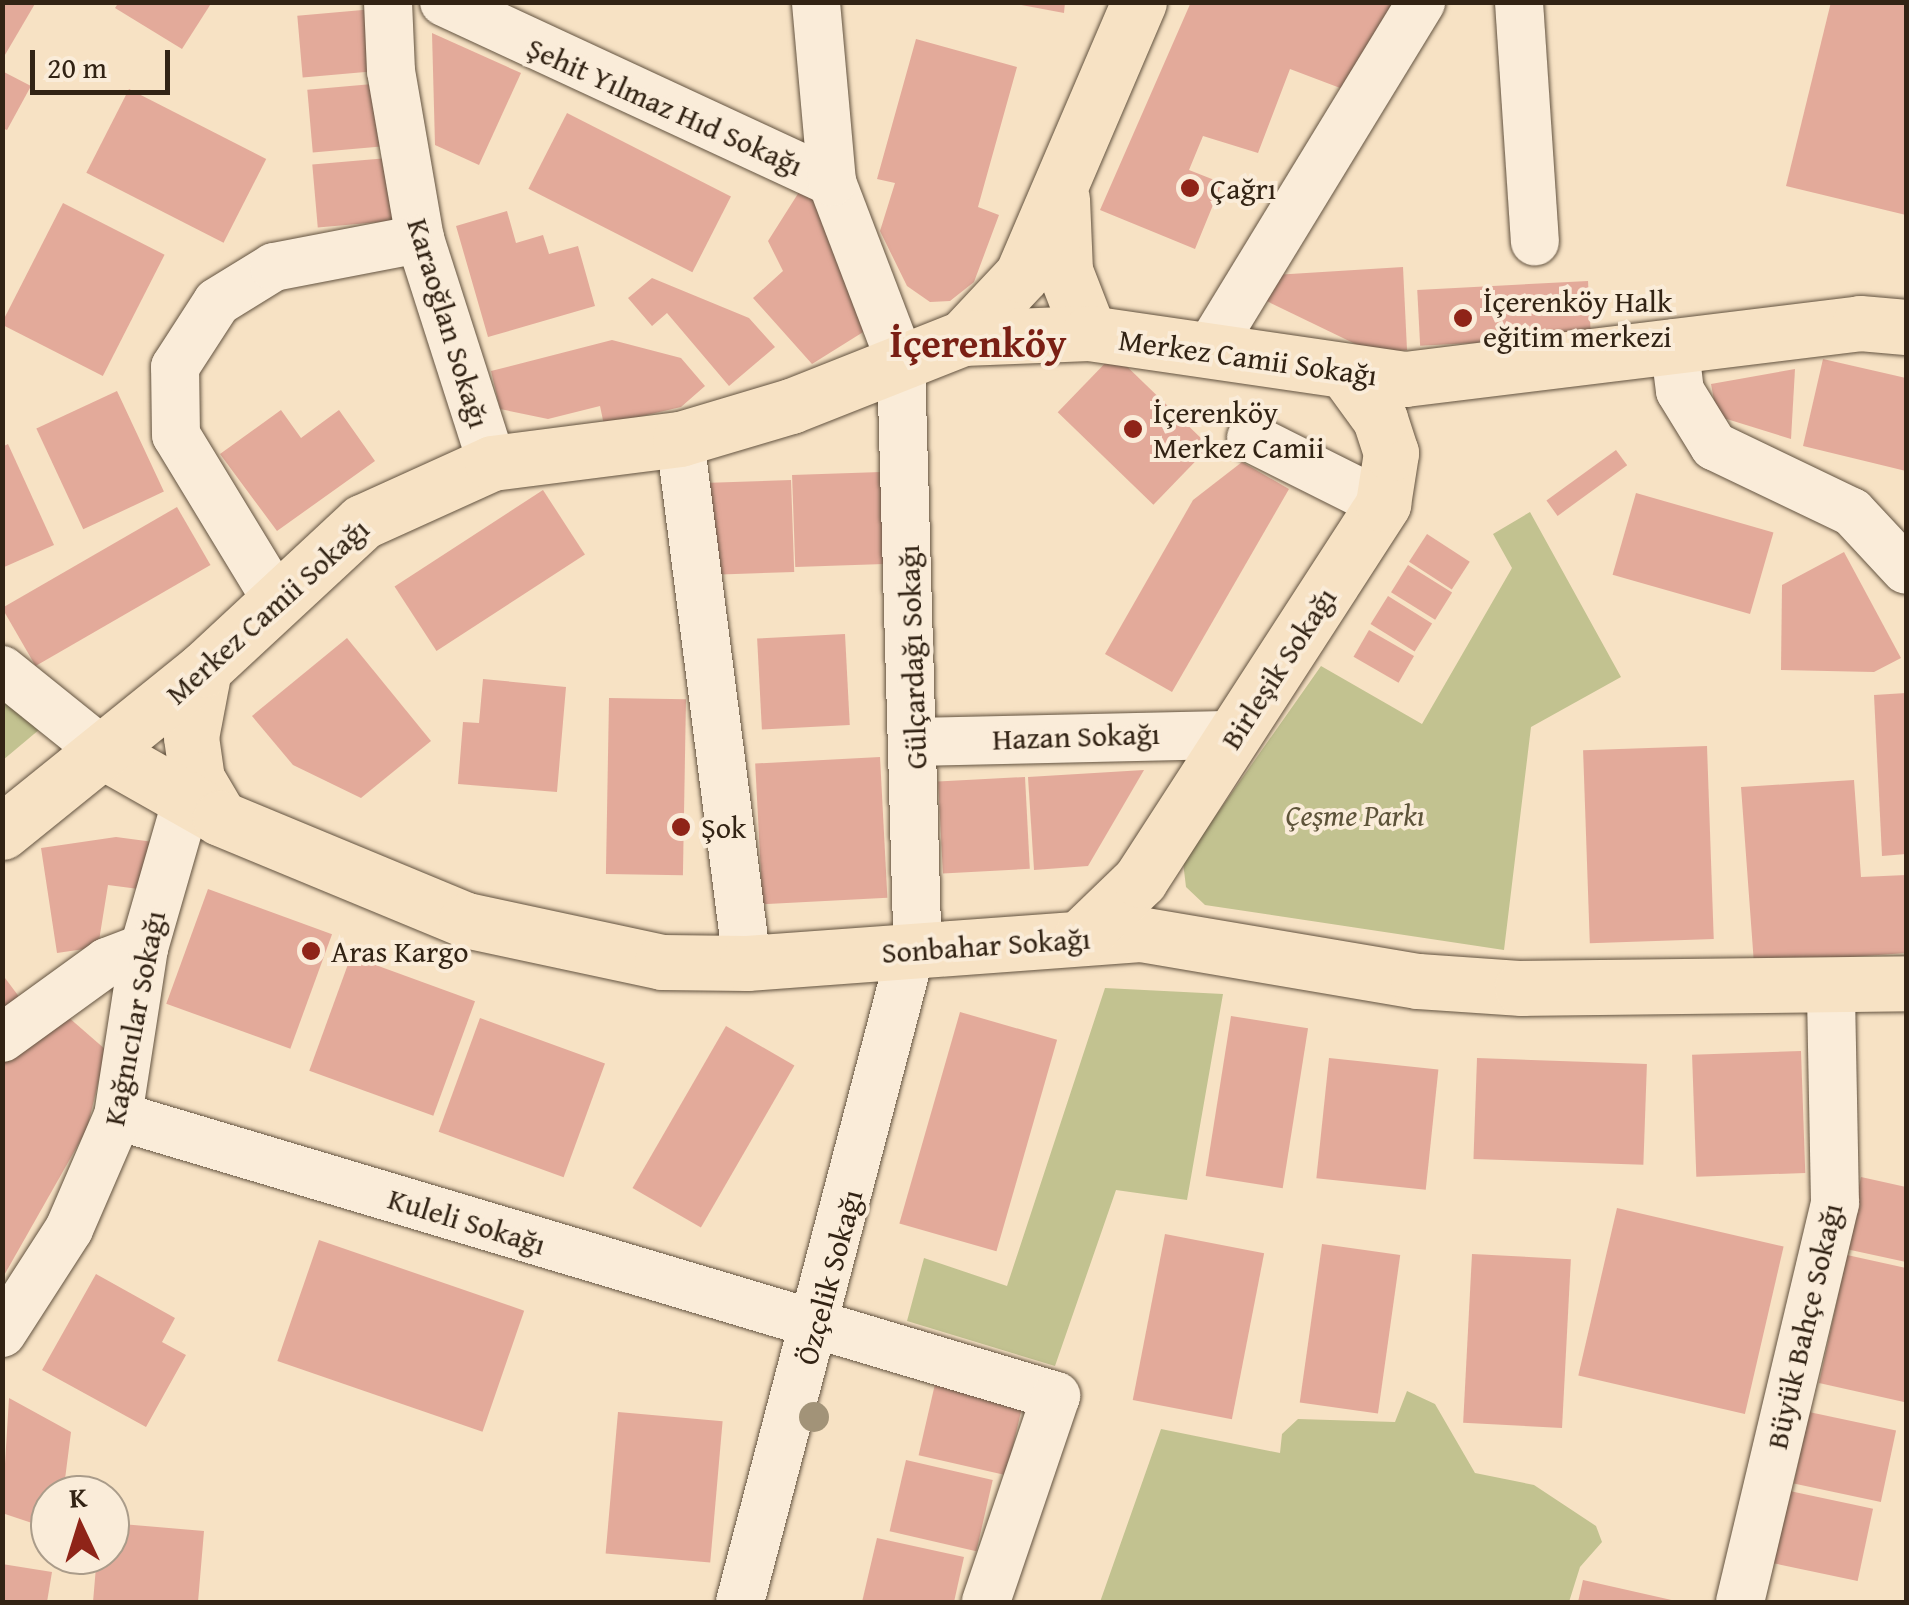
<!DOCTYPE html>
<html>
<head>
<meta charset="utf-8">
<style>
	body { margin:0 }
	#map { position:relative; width:1909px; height:1605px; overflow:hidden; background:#f7e2c4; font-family:"Gentium Book Plus",serif }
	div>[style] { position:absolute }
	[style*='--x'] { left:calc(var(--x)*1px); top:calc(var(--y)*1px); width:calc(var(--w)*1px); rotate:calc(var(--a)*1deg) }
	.green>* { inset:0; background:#c2c290 }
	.building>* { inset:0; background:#e3aa9a; transform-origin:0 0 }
	.roads { filter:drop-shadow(0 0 2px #635340) drop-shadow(0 0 2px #635340) }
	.minor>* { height:48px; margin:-24px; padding:0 24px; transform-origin:24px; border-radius:24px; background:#faecd9 }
	.major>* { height:55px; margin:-27.5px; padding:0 27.5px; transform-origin:27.5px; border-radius:27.5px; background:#f7e2c4 }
	.trees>* { width:30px; height:30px; margin:-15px; border-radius:50%; background:#a29378 }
	.dots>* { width:28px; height:28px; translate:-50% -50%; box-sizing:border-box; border:5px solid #faecd9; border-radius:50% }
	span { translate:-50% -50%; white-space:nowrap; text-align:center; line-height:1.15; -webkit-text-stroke:8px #faecd9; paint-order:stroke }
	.street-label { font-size:30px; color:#322314 }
	.poi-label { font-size:30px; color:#322314 }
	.left { translate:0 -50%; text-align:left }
	.park-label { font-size:30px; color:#5d5339; font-style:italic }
	.district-label { font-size:40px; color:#7a1f14; font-weight:700 }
	.frame { position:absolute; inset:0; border:5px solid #322314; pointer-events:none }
	.north { position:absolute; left:30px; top:1475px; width:100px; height:100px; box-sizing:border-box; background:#faecd9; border:2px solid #aa9c8a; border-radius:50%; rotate:356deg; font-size:28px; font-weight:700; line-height:40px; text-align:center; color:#322314 }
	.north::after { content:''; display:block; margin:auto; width:35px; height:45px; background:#8f2418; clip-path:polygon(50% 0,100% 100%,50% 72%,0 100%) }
	.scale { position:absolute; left:30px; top:50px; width:140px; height:45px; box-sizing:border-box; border:5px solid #322314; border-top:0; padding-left:12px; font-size:30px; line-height:35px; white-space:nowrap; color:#322314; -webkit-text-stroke:8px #faecd9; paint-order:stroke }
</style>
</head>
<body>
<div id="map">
	<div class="green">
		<div style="clip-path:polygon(1530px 512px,1621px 677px,1531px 727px,1504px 950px,1205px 905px,1186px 887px,1183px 862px,1321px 666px,1422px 724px,1512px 568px,1493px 534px)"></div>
		<div style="clip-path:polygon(2px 695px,40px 729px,3px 760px,2px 760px)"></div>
		<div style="clip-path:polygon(1105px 988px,1223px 994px,1187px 1200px,1116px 1190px,1055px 1366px,907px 1321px,924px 1258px,1007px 1286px)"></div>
		<div style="clip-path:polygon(1407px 1391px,1435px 1404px,1475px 1473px,1534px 1485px,1596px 1526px,1602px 1542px,1580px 1567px,1569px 1602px,1100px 1602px,1161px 1429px,1280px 1453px,1282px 1434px,1298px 1419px,1395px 1422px)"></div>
	</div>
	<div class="building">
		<div style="clip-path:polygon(2px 2px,36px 2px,2px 60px)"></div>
		<div style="clip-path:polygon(119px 2px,212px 2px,182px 49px,115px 8px)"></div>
		<div style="clip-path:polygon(1005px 2px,1065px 2px,1064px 13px)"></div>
		<div style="clip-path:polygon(1191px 2px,1392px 2px,1356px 94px,1290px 69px,1258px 153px,1203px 136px,1189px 170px,1222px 183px,1195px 249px,1100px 210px)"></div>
		<div style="clip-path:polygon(1831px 2px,1906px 2px,1906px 215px,1786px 186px)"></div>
		<div style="left:374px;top:9px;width:62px;height:77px;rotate:85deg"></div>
		<div style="clip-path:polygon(432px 33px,521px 73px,479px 165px,435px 145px)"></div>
		<div style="clip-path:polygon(916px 39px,1017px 67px,978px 207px,999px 215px,974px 282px,950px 301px,930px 302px,907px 286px,880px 231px,895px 183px,877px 179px)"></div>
		<div style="clip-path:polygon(2px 71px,31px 86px,7px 130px,2px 128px)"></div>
		<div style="left:384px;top:83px;width:63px;height:77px;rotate:85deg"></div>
		<div style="left:129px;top:89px;width:154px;height:94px;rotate:27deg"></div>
		<div style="left:567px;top:113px;width:184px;height:85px;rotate:27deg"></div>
		<div style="left:388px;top:158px;width:63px;height:76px;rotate:85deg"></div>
		<div style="clip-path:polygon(806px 181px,868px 329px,812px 364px,753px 298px,783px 271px,768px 241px)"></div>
		<div style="left:63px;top:203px;width:114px;height:136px;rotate:27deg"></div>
		<div style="clip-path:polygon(507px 211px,516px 243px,543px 235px,549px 254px,578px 246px,595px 306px,488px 337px,456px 226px)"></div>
		<div style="clip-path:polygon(1403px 267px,1407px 350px,1374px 353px,1248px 292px,1256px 276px)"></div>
		<div style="clip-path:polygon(652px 278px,749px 318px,775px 347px,729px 386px,667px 313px,652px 326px,628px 298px)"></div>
		<div style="left:1588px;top:281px;width:56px;height:171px;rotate:87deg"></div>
		<div style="clip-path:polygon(612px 340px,681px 358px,705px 386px,681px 407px,604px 425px,600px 406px,548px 419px,500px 409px,491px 371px)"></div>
		<div style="left:1114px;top:354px;width:133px;height:81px;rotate:44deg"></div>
		<div style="clip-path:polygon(1823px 359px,1906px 378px,1906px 471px,1803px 446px)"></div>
		<div style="clip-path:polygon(1795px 369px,1791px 439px,1717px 416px,1711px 384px)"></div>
		<div style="left:117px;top:391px;width:111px;height:89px;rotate:65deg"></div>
		<div style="clip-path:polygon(281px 410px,301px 438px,339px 410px,375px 461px,277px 531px,220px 454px)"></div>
		<div style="clip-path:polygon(8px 444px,54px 545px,2px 568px,2px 447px)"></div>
		<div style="left:1616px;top:450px;width:19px;height:86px;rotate:54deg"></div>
		<div style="clip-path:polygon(1242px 462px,1289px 489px,1172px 692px,1105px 654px,1193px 500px)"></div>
		<div style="left:881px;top:472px;width:92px;height:89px;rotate:88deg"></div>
		<div style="left:791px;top:480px;width:92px;height:88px;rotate:88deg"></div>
		<div style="left:543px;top:490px;width:77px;height:177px;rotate:57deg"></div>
		<div style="left:1636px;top:493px;width:143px;height:85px;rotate:16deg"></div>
		<div style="left:177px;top:507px;width:67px;height:202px;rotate:60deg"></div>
		<div style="left:1427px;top:534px;width:51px;height:33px;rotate:33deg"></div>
		<div style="clip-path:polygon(1844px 552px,1901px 658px,1874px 672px,1781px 670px,1782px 585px)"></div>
		<div style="left:1408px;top:565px;width:52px;height:32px;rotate:32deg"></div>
		<div style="left:1388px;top:596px;width:52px;height:33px;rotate:32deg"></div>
		<div style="left:1369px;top:630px;width:52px;height:31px;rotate:30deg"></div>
		<div style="left:845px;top:634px;width:91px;height:88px;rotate:87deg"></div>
		<div style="clip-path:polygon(347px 638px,431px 741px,361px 798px,293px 765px,252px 716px)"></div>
		<div style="clip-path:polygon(483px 679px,566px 687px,557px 792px,458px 784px,463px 722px,479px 723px)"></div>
		<div style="clip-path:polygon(1906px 693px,1906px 854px,1882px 856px,1874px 695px)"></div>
		<div style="left:609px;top:698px;width:77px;height:176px;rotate:1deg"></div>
		<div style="left:1707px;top:746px;width:193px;height:124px;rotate:88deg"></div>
		<div style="left:880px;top:757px;width:141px;height:125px;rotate:87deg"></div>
		<div style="clip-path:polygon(1144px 770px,1088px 866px,1034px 870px,1028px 777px)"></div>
		<div style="left:1025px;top:777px;width:92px;height:87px;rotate:87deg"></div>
		<div style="clip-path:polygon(1854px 780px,1861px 877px,1906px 875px,1906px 953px,1754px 964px,1741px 787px)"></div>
		<div style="clip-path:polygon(116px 837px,161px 843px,154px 891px,108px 885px,98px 947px,57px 953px,41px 848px)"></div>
		<div style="left:208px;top:889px;width:132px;height:122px;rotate:20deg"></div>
		<div style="left:351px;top:956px;width:132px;height:122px;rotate:20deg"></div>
		<div style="clip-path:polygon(2px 974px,20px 998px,2px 1011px)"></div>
		<div style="left:960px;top:1012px;width:101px;height:220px;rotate:16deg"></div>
		<div style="clip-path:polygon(67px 1016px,106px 1050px,87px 1129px,2px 1279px,2px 1057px)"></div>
		<div style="left:1231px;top:1016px;width:78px;height:162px;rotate:9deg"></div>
		<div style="left:480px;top:1018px;width:133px;height:121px;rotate:20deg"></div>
		<div style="left:726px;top:1026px;width:79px;height:187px;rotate:30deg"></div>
		<div style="left:1801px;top:1051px;width:122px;height:109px;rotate:88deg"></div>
		<div style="left:1329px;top:1058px;width:110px;height:121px;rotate:6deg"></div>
		<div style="left:1477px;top:1058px;width:170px;height:101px;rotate:2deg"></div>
		<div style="clip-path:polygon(1861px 1177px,1906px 1187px,1906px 1262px,1846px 1249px)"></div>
		<div style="left:1617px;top:1208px;width:171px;height:172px;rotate:13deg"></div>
		<div style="left:1165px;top:1234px;width:101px;height:169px;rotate:11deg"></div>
		<div style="left:319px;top:1240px;width:217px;height:128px;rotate:19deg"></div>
		<div style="left:1322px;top:1244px;width:79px;height:160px;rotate:8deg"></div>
		<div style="left:1472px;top:1254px;width:99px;height:169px;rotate:3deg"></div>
		<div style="clip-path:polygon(1847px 1255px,1906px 1268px,1904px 1402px,1819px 1383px)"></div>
		<div style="clip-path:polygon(96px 1274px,175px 1318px,162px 1342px,186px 1355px,146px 1427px,42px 1370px)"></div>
		<div style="left:935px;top:1384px;width:90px;height:73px;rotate:13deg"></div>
		<div style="clip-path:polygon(9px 1398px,71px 1432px,63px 1495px,50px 1495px,50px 1529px,2px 1513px)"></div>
		<div style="left:618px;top:1412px;width:105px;height:142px;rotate:5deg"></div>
		<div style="left:1809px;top:1412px;width:89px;height:73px;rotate:12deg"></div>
		<div style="left:906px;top:1460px;width:89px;height:73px;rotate:13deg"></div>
		<div style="left:1785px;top:1490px;width:90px;height:74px;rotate:12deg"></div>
		<div style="clip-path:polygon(110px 1523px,204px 1531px,198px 1602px,93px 1602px,97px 1555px,110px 1555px)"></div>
		<div style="clip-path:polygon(877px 1538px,964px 1557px,954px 1602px,862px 1602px)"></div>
		<div style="clip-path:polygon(2px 1564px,52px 1572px,47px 1602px,2px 1602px)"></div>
		<div style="clip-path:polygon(1583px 1580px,1676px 1601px,1675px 1602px,1578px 1602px)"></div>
	</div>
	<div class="roads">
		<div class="minor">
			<div style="--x:388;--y:2;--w:69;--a:87.5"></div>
			<div style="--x:391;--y:71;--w:170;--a:80.2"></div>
			<div style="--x:420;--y:239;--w:235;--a:72.2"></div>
			<div style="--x:444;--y:2;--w:428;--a:24.9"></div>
			<div style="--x:1519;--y:2;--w:240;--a:86.2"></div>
			<div style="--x:1674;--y:343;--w:48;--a:82.9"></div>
			<div style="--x:1680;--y:391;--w:65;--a:58.3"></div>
			<div style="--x:1714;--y:446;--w:153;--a:25.6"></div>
			<div style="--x:1852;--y:512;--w:79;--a:47"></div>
			<div style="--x:1207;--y:353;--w:411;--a:-58.6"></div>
			<div style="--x:1251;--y:438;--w:148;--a:26.6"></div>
			<div style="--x:680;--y:439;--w:528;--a:82.71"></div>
			<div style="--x:277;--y:601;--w:194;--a:-121.3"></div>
			<div style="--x:176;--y:435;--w:68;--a:-90.8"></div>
			<div style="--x:175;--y:367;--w:77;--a:-57.1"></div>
			<div style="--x:217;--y:302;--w:67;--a:-31.6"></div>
			<div style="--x:274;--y:267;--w:149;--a:-10.9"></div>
			<div style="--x:2;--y:670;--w:131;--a:38.8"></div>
			<div style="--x:916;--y:742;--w:319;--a:-1.3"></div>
			<div style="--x:2;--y:1038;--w:130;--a:-35.9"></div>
			<div style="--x:107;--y:962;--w:40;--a:-21"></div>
			<div style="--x:118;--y:1116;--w:979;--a:16.62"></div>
			<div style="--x:1056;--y:1396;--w:218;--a:108.8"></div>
			<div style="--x:2;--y:1333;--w:124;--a:-57.2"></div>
			<div style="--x:69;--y:1229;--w:123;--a:-66.6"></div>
			<div style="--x:118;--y:1116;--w:170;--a:-81.2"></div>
			<div style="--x:144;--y:948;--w:155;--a:-73.9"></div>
			<div style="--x:740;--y:1602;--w:697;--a:-75.29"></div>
			<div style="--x:917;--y:928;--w:565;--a:-91.62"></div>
			<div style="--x:901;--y:363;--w:194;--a:-110.9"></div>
			<div style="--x:832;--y:182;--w:181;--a:-95.1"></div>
			<div style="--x:1740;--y:1602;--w:410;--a:-76.6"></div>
			<div style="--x:1835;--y:1203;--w:218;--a:-91.1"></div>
		</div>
		<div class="major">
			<div style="--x:1062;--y:199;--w:72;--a:87.6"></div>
			<div style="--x:1065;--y:271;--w:66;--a:68.8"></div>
			<div style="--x:963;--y:338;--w:86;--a:-46.9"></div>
			<div style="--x:1022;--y:275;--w:297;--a:-66.8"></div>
			<div style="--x:204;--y:669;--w:69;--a:100.8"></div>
			<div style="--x:191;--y:737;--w:42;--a:81.9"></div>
			<div style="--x:197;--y:779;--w:45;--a:59.5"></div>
			<div style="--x:104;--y:752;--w:133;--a:29.6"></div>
			<div style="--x:220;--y:818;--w:266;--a:22.5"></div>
			<div style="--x:466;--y:920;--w:200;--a:12.1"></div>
			<div style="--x:662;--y:962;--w:85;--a:0.7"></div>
			<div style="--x:747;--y:963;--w:394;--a:-4.2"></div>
			<div style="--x:1140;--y:934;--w:282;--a:9.6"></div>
			<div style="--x:1418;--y:981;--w:104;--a:3.9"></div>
			<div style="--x:1522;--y:988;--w:384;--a:-0.7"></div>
			<div style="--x:2;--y:832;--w:260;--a:-38.9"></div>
			<div style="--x:204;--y:669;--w:216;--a:-42.9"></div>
			<div style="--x:362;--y:522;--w:143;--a:-24.4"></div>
			<div style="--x:492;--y:463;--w:190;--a:-7.3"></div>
			<div style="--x:680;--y:439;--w:116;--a:-16.6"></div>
			<div style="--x:791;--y:406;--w:185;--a:-21.6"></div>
			<div style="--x:963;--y:338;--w:126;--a:-2.3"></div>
			<div style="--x:1089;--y:333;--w:319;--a:8.3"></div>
			<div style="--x:1405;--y:379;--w:458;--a:-7"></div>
			<div style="--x:1860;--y:323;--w:46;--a:5"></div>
			<div style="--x:1081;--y:937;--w:82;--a:-44"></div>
			<div style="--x:1140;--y:880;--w:448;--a:-57.1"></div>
			<div style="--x:1383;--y:504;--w:52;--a:-81.1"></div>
			<div style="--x:1391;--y:453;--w:36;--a:-108"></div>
			<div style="--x:1380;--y:419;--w:54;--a:-126"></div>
		</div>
	</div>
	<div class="trees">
		<div style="left:814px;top:1417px"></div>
	</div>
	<div class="dots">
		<div style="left:1190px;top:188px;background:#8f2418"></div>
		<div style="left:1463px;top:318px;background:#8f2418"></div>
		<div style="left:1133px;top:429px;background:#8f2418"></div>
		<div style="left:681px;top:827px;background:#8f2418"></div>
		<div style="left:311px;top:951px;background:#8f2418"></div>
	</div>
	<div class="street-label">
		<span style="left:665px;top:106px;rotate:24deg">Şehit Yılmaz Hıd Sokağı</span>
		<span style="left:449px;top:323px;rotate:73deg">Karaoğlan Sokağı</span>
		<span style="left:1248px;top:357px;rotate:8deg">Merkez Camii Sokağı</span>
		<span style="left:267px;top:611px;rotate:-42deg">Merkez Camii Sokağı</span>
		<span style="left:912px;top:657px;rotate:-92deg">Gülçardağı Sokağı</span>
		<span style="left:1278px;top:668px;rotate:-57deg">Birleşik Sokağı</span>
		<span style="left:1076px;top:736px;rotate:-2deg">Hazan Sokağı</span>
		<span style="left:986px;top:945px;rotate:-4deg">Sonbahar Sokağı</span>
		<span style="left:134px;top:1018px;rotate:-79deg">Kağnıcılar Sokağı</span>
		<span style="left:467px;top:1221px;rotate:17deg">Kuleli Sokağı</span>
		<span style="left:829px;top:1277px;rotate:-75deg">Özçelik Sokağı</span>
		<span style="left:1804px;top:1326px;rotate:-77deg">Büyük Bahçe Sokağı</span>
	</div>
	<div class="poi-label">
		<span class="left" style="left:1210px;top:188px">Çağrı</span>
		<span class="left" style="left:1483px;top:318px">İçerenköy Halk<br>eğitim merkezi</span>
		<span class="left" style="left:1153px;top:429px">İçerenköy<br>Merkez Camii</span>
		<span class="left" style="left:701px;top:827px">Şok</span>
		<span class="left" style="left:331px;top:951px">Aras Kargo</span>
	</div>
	<div class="park-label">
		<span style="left:1355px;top:815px">Çeşme Parkı</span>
	</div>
	<div class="district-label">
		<span style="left:978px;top:343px">İçerenköy</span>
	</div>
	<div class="frame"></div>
	<div class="north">K</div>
	<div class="scale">20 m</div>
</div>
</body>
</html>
